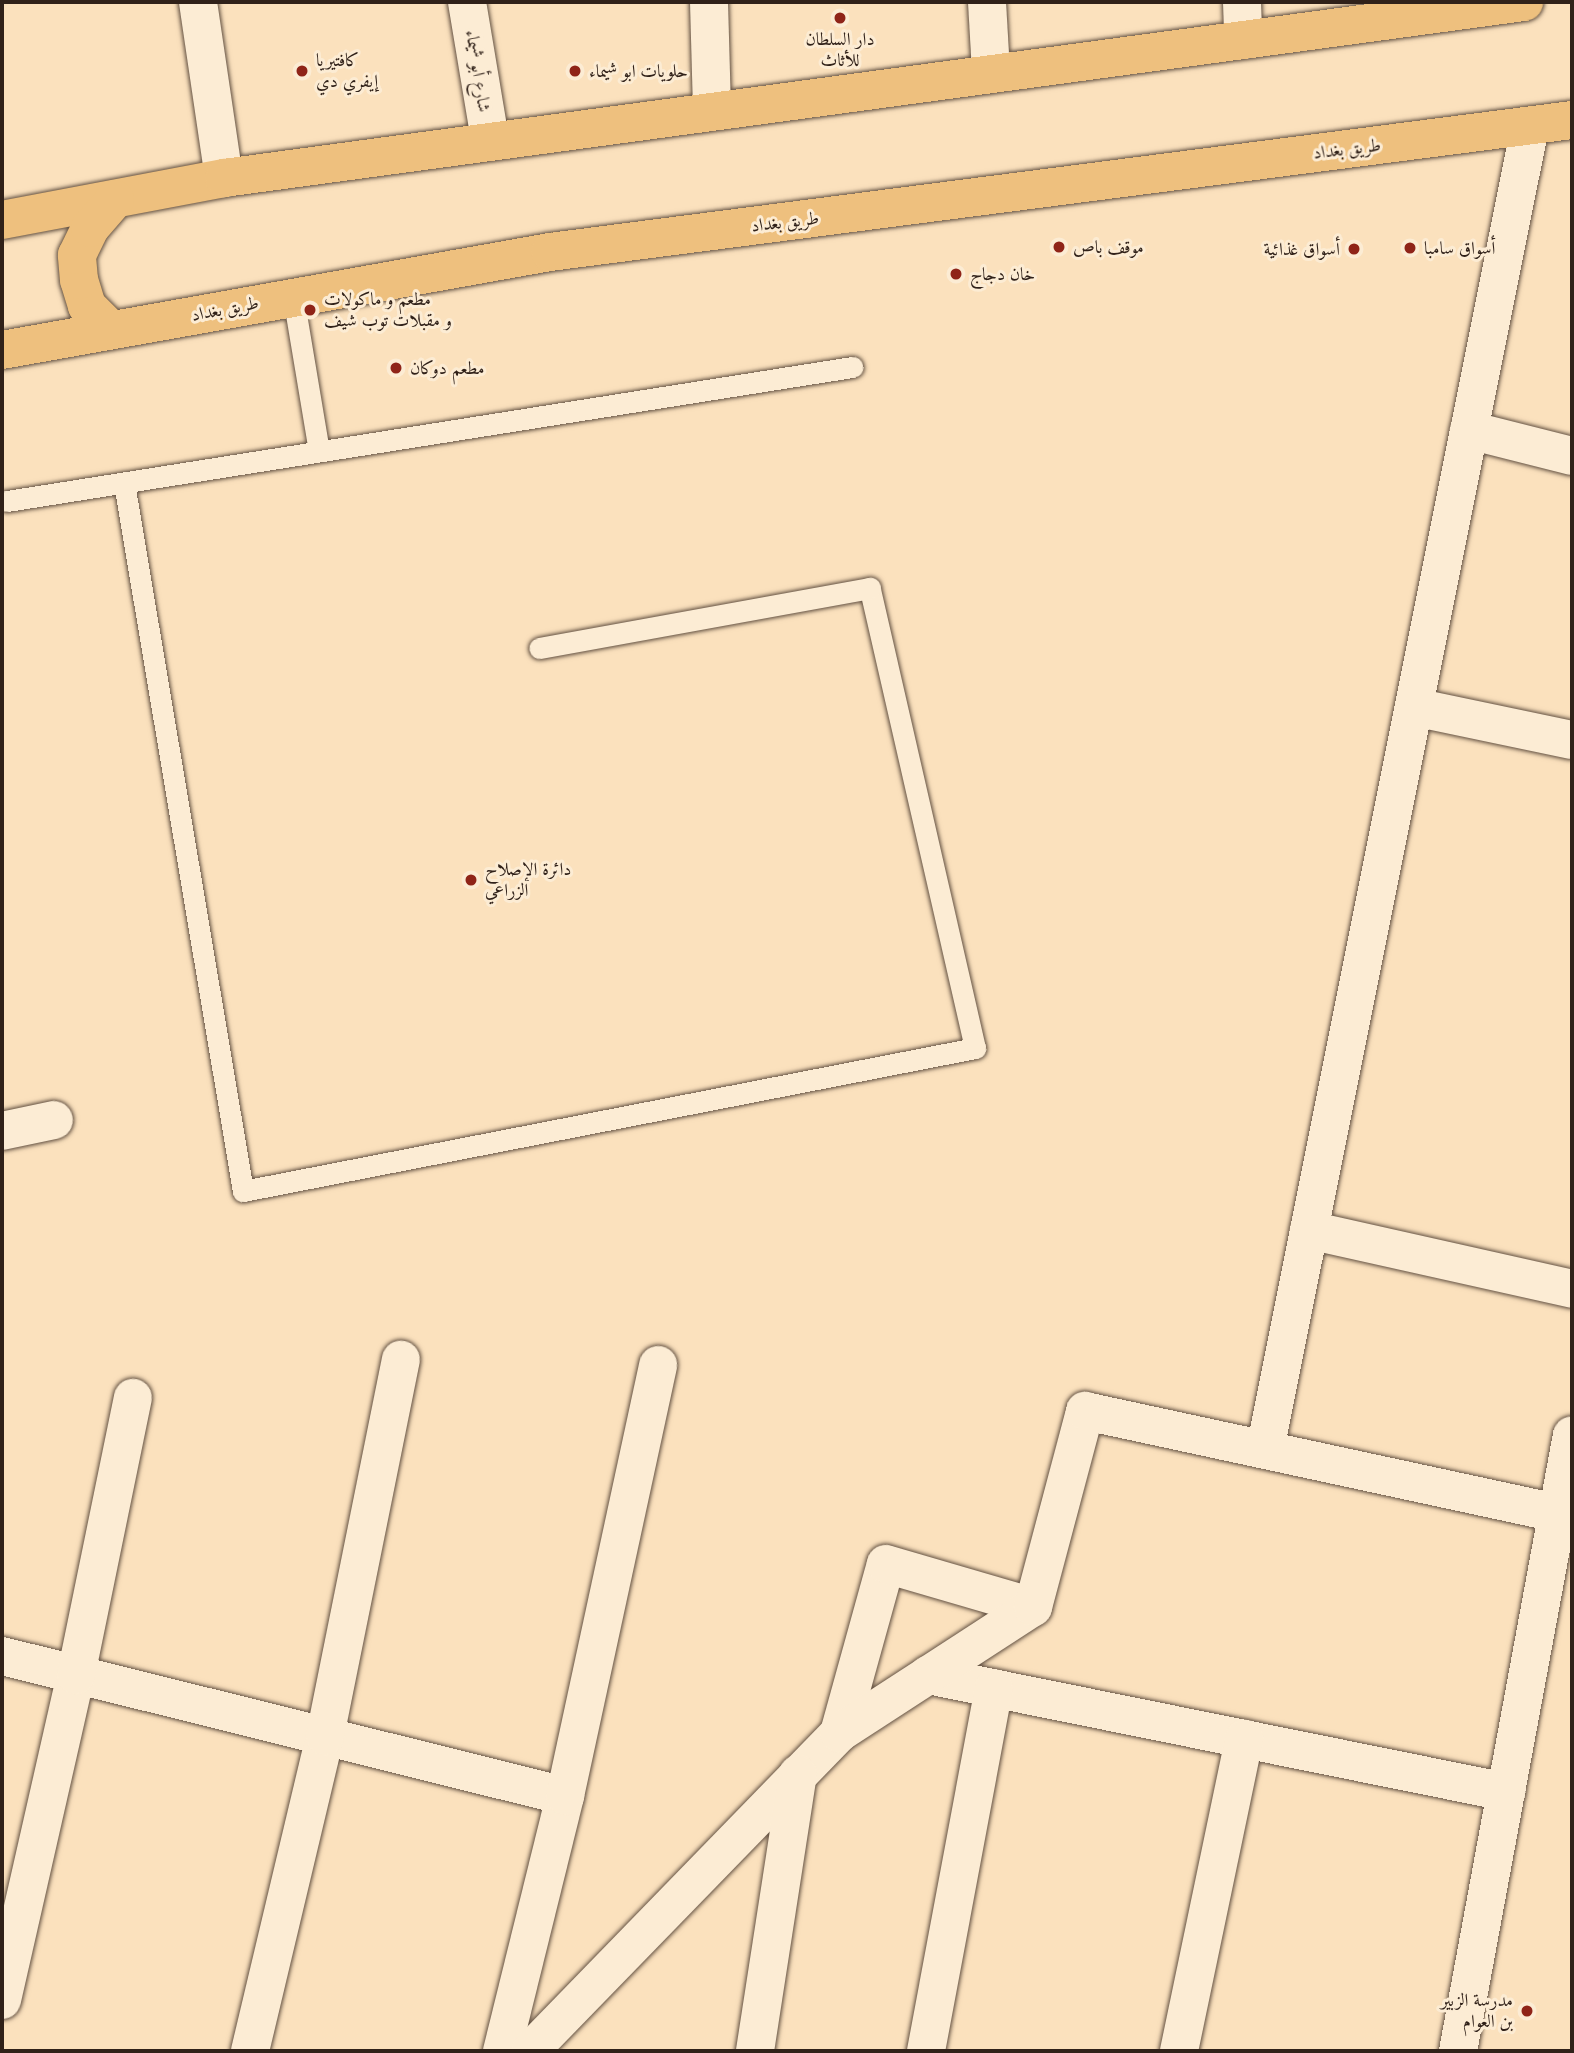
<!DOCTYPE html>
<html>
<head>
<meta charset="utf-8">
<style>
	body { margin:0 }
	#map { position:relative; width:1574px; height:2053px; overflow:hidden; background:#fbe1bd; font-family:"Libre Caslon Text",Amiri,serif }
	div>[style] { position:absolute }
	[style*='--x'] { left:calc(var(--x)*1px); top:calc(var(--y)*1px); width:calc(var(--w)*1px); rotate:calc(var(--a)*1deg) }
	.roads { filter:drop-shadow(0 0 2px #635142) drop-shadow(0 0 2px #635142) }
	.service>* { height:21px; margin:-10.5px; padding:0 10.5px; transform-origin:10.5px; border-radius:10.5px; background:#fcecd4 }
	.minor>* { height:38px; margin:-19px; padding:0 19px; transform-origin:19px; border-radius:19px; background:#fcecd4 }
	.tertiary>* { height:38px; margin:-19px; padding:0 19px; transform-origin:19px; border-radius:19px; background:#fcecd4 }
	.primary>* { height:38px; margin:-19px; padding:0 19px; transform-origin:19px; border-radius:19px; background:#eec07e }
	.dots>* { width:19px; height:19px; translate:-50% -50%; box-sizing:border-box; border:4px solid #fcecd4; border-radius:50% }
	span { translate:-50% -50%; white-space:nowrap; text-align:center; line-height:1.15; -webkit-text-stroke:6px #fcecd4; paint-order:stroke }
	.poi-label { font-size:18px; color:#302119 }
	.left { translate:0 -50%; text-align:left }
	.right { translate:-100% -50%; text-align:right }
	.street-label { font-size:18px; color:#302119 }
	.frame { position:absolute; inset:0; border:4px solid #302119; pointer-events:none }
</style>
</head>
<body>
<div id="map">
	<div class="roads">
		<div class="service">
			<div style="--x:293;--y:296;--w:157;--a:80.5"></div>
			<div style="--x:124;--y:483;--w:718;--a:80.46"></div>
			<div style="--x:243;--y:1191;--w:746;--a:-11.05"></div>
			<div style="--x:975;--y:1048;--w:472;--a:-102.9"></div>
			<div style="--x:870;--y:588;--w:336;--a:169.7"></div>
			<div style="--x:7;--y:501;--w:856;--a:-9.01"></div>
		</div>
		<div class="minor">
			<div style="--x:198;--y:2;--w:178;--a:81.6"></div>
			<div style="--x:467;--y:2;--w:140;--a:80.5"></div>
			<div style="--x:709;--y:2;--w:107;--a:88.4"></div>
			<div style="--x:987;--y:2;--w:69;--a:86.7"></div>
			<div style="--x:1242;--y:2;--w:38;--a:88"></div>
			<div style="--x:1469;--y:430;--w:106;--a:14.2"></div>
			<div style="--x:1414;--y:707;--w:161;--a:11.8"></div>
			<div style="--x:2;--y:1131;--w:53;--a:-11.9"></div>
			<div style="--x:1309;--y:1230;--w:270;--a:12.6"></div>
			<div style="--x:1265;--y:1450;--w:1350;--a:-78.68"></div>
			<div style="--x:2;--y:1656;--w:580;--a:13.96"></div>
			<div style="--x:928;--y:1675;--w:590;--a:11.44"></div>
			<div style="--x:839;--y:1733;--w:175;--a:-74.5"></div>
			<div style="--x:886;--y:1564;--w:153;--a:16.3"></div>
			<div style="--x:2;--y:2000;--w:333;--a:-77.2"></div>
			<div style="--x:76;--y:1675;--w:283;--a:-78.4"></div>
			<div style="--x:250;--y:2051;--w:324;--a:-76.6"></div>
			<div style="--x:325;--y:1736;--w:384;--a:-78.6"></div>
			<div style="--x:502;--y:2051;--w:263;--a:-76.1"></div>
			<div style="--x:565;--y:1796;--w:441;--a:-77.8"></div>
			<div style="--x:530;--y:2051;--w:443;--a:-45.8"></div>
			<div style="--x:839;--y:1733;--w:231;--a:-33"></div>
			<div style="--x:1033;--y:1607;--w:203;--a:-75.1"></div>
			<div style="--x:1085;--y:1411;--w:484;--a:12.2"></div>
			<div style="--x:755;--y:2051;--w:280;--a:-81.2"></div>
			<div style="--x:926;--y:2051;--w:369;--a:-79.4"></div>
			<div style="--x:1179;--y:2051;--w:319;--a:-78.2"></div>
		</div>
		<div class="tertiary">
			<div style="--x:1458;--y:2051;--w:626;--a:-79.52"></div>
		</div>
		<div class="primary">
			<div style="--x:2;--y:220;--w:226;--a:-10.7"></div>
			<div style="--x:224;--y:178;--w:1312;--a:-7.71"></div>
			<div style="--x:111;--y:330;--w:34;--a:-135"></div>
			<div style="--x:87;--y:306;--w:27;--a:-107"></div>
			<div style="--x:79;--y:280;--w:25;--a:-95"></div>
			<div style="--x:77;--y:255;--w:30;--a:-64"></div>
			<div style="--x:90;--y:228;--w:38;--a:-49"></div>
			<div style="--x:2;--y:350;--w:557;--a:-10.14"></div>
			<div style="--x:550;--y:252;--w:1030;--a:-7.36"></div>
		</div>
	</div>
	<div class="dots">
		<div style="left:840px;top:18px;background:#8f2418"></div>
		<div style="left:302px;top:71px;background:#8f2418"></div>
		<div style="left:575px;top:71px;background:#8f2418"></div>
		<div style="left:1059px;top:247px;background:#8f2418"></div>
		<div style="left:1410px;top:248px;background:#8f2418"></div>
		<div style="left:1354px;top:249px;background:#8f2418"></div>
		<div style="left:956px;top:274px;background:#8f2418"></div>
		<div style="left:310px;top:310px;background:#8f2418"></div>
		<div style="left:396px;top:368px;background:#8f2418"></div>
		<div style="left:471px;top:880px;background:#8f2418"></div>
		<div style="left:1527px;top:2011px;background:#8f2418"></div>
	</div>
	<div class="poi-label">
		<span style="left:840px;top:50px">دار السلطان<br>للأثاث</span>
		<span class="left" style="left:316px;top:71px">كافتيريا<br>إيفري دي</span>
		<span class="left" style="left:589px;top:71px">حلويات ابو شيماء</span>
		<span class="left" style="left:1073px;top:247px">موقف باص</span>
		<span class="left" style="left:1424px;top:248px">أسواق سامبا</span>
		<span class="right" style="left:1340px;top:249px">أسواق غذائية</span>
		<span class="left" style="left:970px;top:274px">خان دجاج</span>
		<span class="left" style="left:324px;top:310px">مطعم و ماكولات<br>و مقبلات توب شيف</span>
		<span class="left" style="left:410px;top:368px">مطعم دوكان</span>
		<span class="left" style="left:485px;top:880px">دائرة الإصلاح<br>الزراعي</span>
		<span class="right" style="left:1513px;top:2011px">مدرسة الزبير<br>بن العوام</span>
	</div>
	<div class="street-label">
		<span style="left:478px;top:71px;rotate:81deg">شارع أبو شيماء</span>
		<span style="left:1347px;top:149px;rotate:-7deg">طريق بغداد</span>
		<span style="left:785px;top:222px;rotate:-7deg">طريق بغداد</span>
		<span style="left:225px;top:309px;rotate:-11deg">طريق بغداد</span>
	</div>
	<div class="frame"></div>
</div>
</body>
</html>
